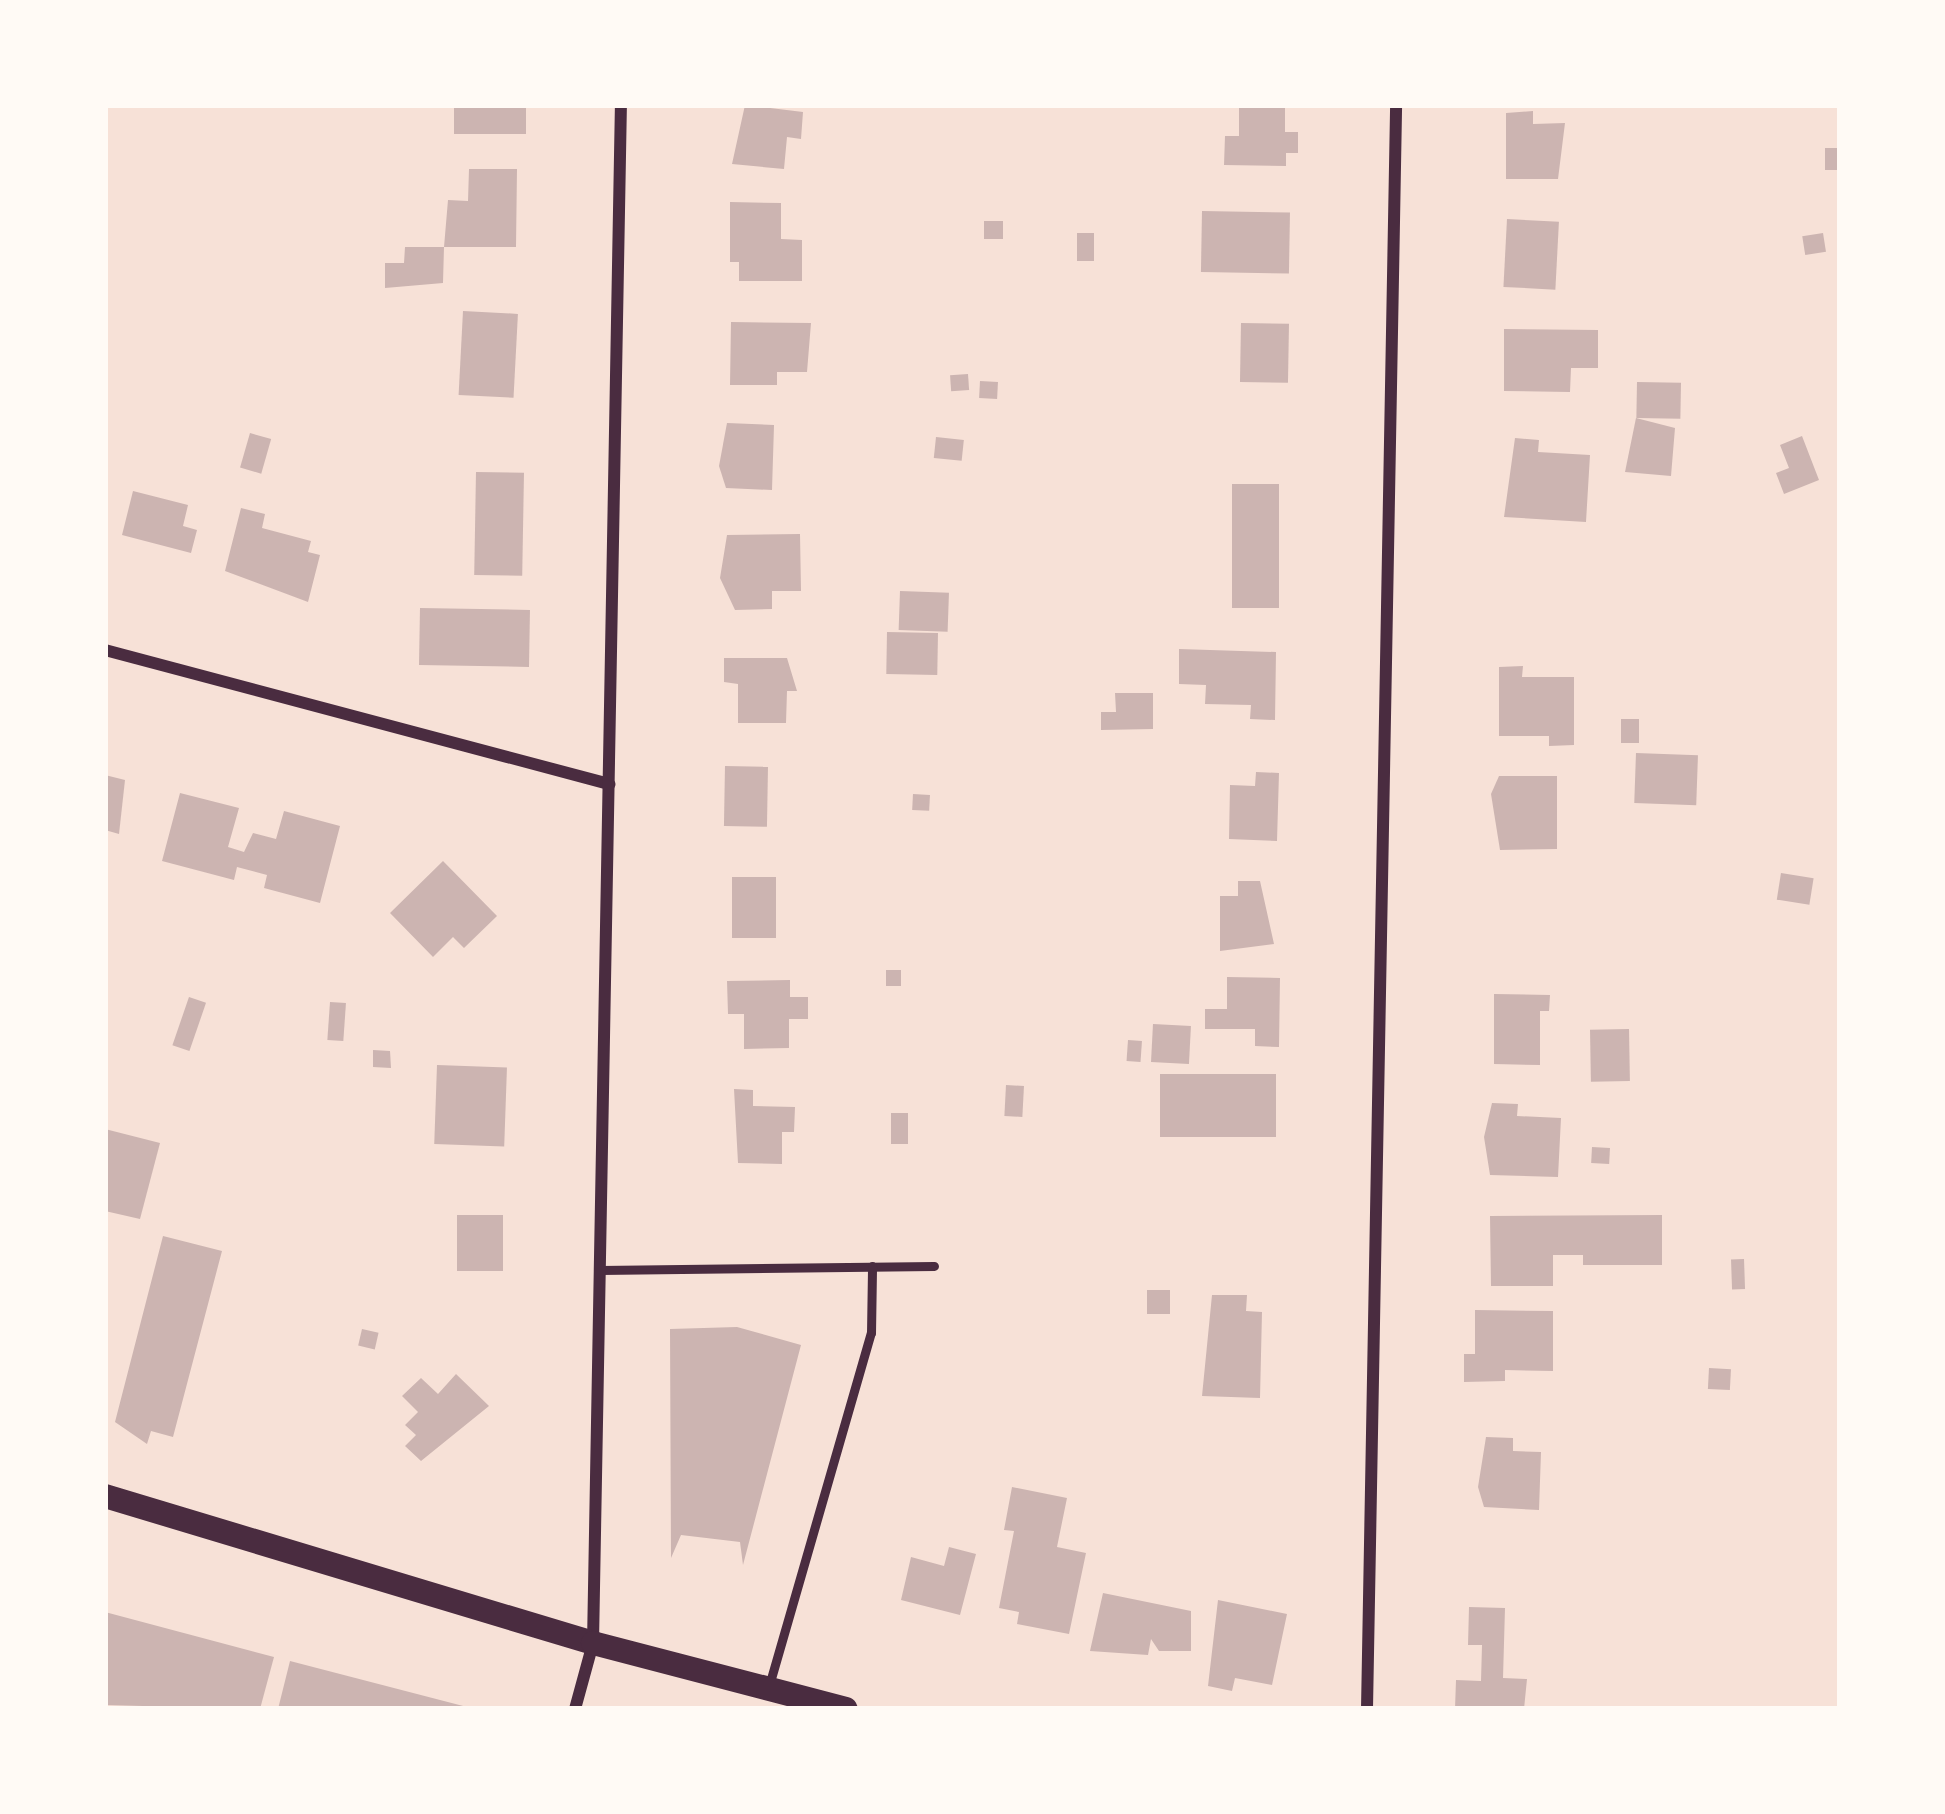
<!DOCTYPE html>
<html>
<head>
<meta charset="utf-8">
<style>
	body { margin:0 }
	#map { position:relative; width:1945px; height:1814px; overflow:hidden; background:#f7e1d7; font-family:"Sofia Sans Condensed",sans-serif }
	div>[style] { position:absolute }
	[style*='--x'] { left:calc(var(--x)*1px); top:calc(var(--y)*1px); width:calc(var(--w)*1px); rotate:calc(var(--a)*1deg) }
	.building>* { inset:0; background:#ccb4b1; transform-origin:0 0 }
	.service>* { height:9px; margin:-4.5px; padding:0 4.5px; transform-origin:4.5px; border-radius:4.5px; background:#4a2c40 }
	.minor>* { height:12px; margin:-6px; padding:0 6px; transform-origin:6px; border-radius:6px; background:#4a2c40 }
	.secondary>* { height:24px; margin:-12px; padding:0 12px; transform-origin:12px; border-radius:12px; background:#4a2c40 }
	span { translate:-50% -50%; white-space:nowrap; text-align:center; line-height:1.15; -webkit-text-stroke:9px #fffaf5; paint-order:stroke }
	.frame { position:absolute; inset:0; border:108px solid #fffaf5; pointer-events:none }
</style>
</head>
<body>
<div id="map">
	<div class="building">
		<div style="left:454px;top:105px;width:72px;height:29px"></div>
		<div style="clip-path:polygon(745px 105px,803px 112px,801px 139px,787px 137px,784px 169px,732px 164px)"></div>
		<div style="clip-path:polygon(1239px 105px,1285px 105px,1285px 132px,1298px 132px,1298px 153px,1286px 153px,1286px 166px,1224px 165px,1225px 136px,1239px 136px)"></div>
		<div style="clip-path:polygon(1533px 111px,1533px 124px,1565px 123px,1558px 179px,1506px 179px,1506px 113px)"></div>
		<div style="left:1825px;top:148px;width:12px;height:22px"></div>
		<div style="clip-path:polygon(469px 169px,517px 169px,516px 247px,444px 247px,443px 283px,385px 288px,385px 263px,404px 263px,405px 247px,444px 247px,448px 200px,468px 201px)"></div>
		<div style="clip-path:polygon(730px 202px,781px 203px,781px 239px,802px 240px,802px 281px,739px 281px,739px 262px,730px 262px)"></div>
		<div style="left:1202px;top:211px;width:88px;height:61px;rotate:1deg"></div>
		<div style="left:1507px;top:219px;width:52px;height:68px;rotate:3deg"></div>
		<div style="left:1003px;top:221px;width:18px;height:19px;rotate:90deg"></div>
		<div style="left:1077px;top:233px;width:17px;height:28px"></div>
		<div style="left:1823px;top:233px;width:19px;height:21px;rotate:81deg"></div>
		<div style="left:463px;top:311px;width:55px;height:84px;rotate:3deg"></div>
		<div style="clip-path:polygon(731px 322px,811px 323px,807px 372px,777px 372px,777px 385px,730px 385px)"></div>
		<div style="left:1241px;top:323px;width:48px;height:59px;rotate:1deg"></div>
		<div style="clip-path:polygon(1504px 329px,1598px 330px,1598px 368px,1571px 368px,1570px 392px,1504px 391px)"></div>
		<div style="left:968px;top:374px;width:16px;height:18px;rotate:86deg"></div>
		<div style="left:980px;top:381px;width:18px;height:17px;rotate:3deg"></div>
		<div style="left:1637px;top:382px;width:44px;height:36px;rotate:1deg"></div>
		<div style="clip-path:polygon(1636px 418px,1675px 428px,1671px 476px,1625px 472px)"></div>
		<div style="clip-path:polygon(727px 423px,774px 425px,772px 490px,726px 488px,719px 466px)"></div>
		<div style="left:250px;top:433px;width:22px;height:36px;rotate:16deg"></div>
		<div style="clip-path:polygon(1802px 436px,1819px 480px,1784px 494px,1776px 473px,1789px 468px,1780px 445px)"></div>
		<div style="left:936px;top:437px;width:28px;height:21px;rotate:6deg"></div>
		<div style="clip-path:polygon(1515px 438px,1539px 440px,1538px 452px,1590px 455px,1586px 522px,1504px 517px)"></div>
		<div style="left:476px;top:472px;width:48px;height:103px;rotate:1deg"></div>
		<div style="left:1232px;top:484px;width:47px;height:124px"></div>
		<div style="clip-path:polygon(133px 491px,188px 505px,183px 526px,197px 530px,191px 553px,122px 535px)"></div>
		<div style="clip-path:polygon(241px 508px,265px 514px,262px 528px,311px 541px,308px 552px,320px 555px,308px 602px,225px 571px)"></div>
		<div style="clip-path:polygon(800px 534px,801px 591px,772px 591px,772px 609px,735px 610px,720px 578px,727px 535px)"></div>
		<div style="left:900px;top:591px;width:49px;height:39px;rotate:2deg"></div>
		<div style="left:420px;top:608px;width:110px;height:57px;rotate:1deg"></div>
		<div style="left:887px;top:632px;width:51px;height:42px;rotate:1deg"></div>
		<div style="clip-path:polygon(1179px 649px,1276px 652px,1275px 720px,1250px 719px,1251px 705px,1205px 704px,1206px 685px,1179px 684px)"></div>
		<div style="clip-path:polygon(724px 658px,787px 658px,797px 691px,787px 691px,786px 723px,738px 723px,738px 684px,724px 682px)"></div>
		<div style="clip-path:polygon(1523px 666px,1522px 677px,1574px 677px,1574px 745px,1549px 746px,1549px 736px,1499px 736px,1499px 667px)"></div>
		<div style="clip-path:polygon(1115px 693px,1153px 693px,1153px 729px,1101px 730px,1101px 712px,1116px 712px)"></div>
		<div style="left:1621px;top:719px;width:18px;height:24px"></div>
		<div style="left:1636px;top:753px;width:62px;height:50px;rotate:2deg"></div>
		<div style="left:725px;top:766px;width:43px;height:60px;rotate:1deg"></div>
		<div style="clip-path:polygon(1256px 772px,1279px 773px,1277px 841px,1229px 839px,1230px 785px,1255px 786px)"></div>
		<div style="clip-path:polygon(105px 775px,125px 780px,119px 834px,105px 830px)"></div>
		<div style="clip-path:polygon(1499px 776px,1557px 776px,1557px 849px,1500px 850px,1491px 794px)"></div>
		<div style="clip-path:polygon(180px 793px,239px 808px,228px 847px,244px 852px,253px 833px,276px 839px,284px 811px,340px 826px,320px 903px,264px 888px,267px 875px,237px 867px,234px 880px,162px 861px)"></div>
		<div style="left:913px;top:794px;width:17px;height:16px;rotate:3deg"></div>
		<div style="clip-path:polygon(443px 861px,497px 916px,464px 948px,453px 937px,433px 957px,390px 913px)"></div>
		<div style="left:1781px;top:873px;width:33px;height:27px;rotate:9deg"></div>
		<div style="left:732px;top:877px;width:44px;height:61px"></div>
		<div style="clip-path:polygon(1238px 881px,1260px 881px,1274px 944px,1220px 951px,1220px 896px,1238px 896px)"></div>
		<div style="left:886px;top:970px;width:15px;height:16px"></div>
		<div style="clip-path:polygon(1227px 977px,1280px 978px,1279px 1047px,1255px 1046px,1255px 1029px,1205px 1029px,1205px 1009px,1227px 1009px)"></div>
		<div style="clip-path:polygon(790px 980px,790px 997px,808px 997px,808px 1019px,789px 1019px,789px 1048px,744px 1049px,744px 1014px,728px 1014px,727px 981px)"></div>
		<div style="clip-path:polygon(1494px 994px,1550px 995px,1549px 1011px,1540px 1011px,1540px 1065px,1494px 1064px)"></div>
		<div style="left:189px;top:997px;width:18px;height:51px;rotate:19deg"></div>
		<div style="left:330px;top:1002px;width:16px;height:38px;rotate:4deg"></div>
		<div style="left:1153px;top:1024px;width:38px;height:38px;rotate:3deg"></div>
		<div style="left:1629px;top:1029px;width:52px;height:39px;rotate:89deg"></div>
		<div style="left:1128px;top:1040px;width:14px;height:21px;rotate:4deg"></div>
		<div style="clip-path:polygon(373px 1050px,390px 1051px,391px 1068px,373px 1067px)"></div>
		<div style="left:437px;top:1065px;width:70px;height:79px;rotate:2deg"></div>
		<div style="left:1276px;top:1074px;width:63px;height:116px;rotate:90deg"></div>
		<div style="left:1006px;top:1085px;width:18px;height:31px;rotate:3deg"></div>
		<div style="clip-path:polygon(734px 1089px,753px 1090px,753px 1106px,795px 1107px,794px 1132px,782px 1132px,782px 1164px,738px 1163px)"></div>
		<div style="clip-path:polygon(1492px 1103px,1518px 1104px,1517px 1116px,1561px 1118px,1558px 1177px,1490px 1175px,1484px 1137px)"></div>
		<div style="left:891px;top:1113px;width:17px;height:31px"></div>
		<div style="clip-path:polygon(105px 1129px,160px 1143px,140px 1219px,105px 1211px)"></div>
		<div style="left:1592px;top:1147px;width:18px;height:16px;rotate:3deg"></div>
		<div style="left:457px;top:1215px;width:46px;height:56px"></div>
		<div style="clip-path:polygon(1662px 1215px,1662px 1265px,1583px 1265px,1583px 1255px,1553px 1255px,1553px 1286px,1491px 1286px,1490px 1216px)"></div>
		<div style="clip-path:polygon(163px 1236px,222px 1251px,173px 1437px,151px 1431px,147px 1444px,115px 1422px)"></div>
		<div style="left:1744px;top:1259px;width:30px;height:13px;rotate:88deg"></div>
		<div style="left:1147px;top:1290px;width:23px;height:24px"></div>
		<div style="clip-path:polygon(1212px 1295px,1247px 1295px,1246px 1311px,1262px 1312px,1260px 1398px,1202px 1396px)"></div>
		<div style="clip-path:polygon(1475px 1310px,1553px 1311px,1553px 1371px,1505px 1370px,1505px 1381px,1464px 1382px,1464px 1354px,1475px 1354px)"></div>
		<div style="clip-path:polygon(737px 1327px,801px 1345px,743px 1565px,740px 1542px,681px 1535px,671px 1558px,670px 1329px)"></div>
		<div style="left:362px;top:1329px;width:17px;height:17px;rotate:13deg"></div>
		<div style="left:1709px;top:1368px;width:22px;height:21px;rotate:3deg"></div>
		<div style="clip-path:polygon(456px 1374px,489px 1406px,421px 1461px,405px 1446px,416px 1435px,405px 1425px,418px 1412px,402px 1396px,421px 1378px,438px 1394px)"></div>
		<div style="clip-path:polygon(1486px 1437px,1513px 1438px,1513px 1451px,1541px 1452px,1539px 1510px,1484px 1507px,1478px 1487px)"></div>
		<div style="clip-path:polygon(1012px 1487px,1067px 1498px,1057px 1547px,1086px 1553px,1069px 1634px,1017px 1624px,1019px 1612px,999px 1608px,1014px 1531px,1004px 1530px)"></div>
		<div style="clip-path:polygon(949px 1547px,976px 1554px,960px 1615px,901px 1600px,911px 1557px,944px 1566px)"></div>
		<div style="clip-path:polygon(1103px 1593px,1191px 1611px,1191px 1651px,1159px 1651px,1151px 1639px,1148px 1655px,1090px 1651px)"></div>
		<div style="clip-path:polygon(1218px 1600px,1287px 1614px,1272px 1685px,1235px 1678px,1232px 1691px,1208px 1686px)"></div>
		<div style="clip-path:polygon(1469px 1607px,1505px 1608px,1503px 1678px,1527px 1679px,1524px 1709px,1455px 1709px,1456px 1680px,1481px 1681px,1482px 1645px,1468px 1645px)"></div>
		<div style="clip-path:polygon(105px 1612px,274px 1657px,260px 1709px,105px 1705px)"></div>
		<div style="clip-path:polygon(290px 1661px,467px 1707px,467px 1709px,278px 1709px)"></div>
	</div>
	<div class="service">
		<div style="--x:600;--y:1270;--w:334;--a:-0.7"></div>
		<div style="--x:768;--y:1689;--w:371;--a:-73.9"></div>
		<div style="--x:871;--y:1333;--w:67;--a:-89.1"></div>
	</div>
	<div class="minor">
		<div style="--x:105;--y:650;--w:522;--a:14.89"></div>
		<div style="--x:575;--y:1709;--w:68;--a:-74.7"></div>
		<div style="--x:593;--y:1643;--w:1538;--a:-88.96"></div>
		<div style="--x:1367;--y:1709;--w:1604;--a:-88.96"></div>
	</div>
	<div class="secondary">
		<div style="--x:105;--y:1496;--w:510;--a:16.76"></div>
		<div style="--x:593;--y:1643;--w:261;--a:14.6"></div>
	</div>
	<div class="frame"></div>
</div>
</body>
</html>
